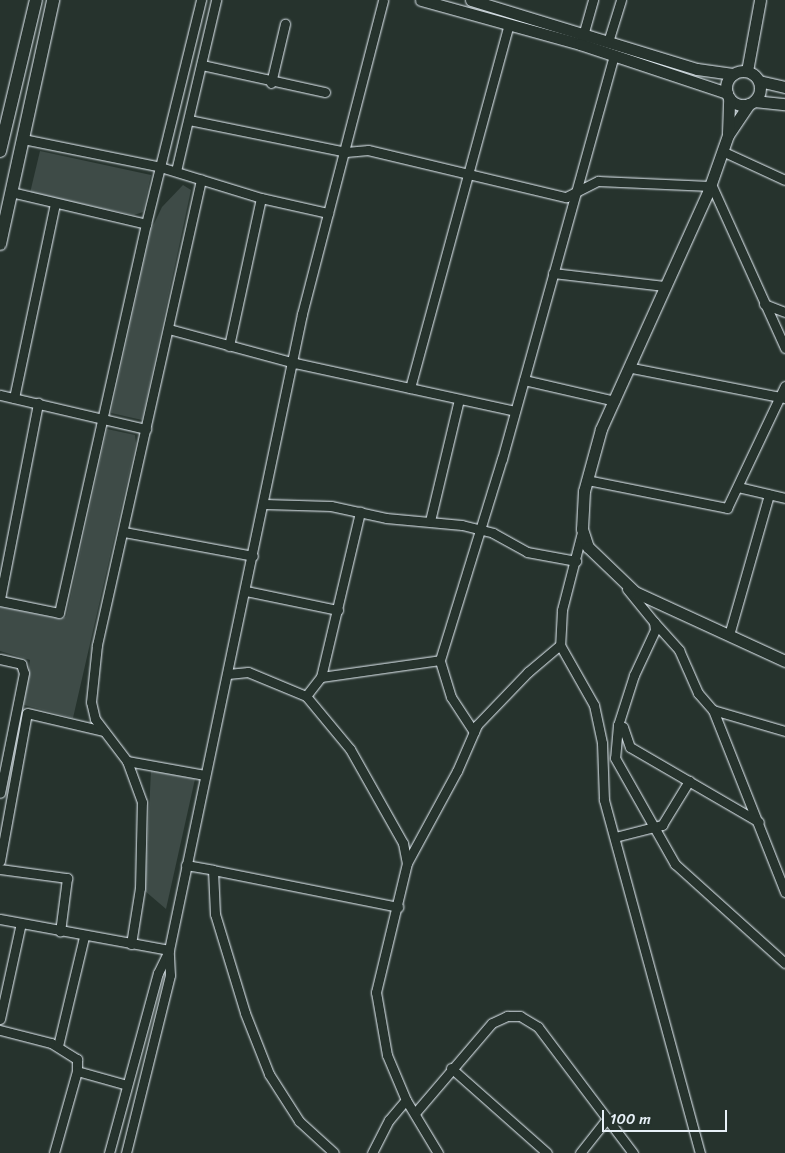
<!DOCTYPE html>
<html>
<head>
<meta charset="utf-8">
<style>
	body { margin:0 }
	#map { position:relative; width:785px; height:1153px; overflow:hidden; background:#26332d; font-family:Sriracha,sans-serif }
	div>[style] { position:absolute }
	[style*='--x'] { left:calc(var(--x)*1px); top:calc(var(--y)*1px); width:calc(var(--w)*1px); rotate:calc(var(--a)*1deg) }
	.green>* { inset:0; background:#3e4b47 }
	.roads { filter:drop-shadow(0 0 1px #e8f1f8) drop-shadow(0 0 1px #e8f1f8) }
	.minor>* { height:9px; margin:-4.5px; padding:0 4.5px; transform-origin:4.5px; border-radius:4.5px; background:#26332d }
	.tertiary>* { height:11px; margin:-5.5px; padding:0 5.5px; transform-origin:5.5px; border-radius:5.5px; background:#26332d }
	.tertiary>.ring { margin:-5.5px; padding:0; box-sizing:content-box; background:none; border:11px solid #26332d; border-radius:50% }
	.secondary>* { height:12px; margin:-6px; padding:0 6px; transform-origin:6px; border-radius:6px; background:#26332d }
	span { translate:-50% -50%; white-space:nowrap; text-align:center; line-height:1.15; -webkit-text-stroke:4px #26332d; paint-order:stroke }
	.scale { position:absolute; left:602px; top:1110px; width:125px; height:22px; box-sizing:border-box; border:2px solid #e8f1f8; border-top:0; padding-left:6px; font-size:15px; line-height:18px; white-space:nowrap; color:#e8f1f8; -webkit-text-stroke:4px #26332d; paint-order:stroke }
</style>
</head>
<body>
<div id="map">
	<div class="green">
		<div style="clip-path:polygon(40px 151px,151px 175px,143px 212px,134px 215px,30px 193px)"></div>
		<div style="clip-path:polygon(183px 185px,191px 190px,142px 420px,111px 413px,151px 230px,162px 207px)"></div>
		<div style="clip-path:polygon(107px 429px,135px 435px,136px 443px,73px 718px,24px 705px,30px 660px,0 651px,0 607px,60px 619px,66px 617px)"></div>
		<div style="clip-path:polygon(151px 771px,195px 779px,166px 909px,145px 891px)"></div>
	</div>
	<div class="roads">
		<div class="minor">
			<div style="--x:582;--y:39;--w:41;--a:-74.2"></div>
			<div style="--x:608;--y:42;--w:44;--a:-72.8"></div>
			<div style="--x:202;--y:65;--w:126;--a:12.4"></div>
			<div style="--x:271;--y:83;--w:61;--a:-76.7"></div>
			<div style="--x:189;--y:120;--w:160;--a:11.5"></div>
			<div style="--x:346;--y:152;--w:22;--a:-5"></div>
			<div style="--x:368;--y:150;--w:204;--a:13.4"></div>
			<div style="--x:566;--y:197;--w:36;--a:-27"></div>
			<div style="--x:598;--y:181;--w:112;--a:2.6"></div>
			<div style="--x:23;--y:139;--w:137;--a:11.4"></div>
			<div style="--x:157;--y:166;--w:109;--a:17.1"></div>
			<div style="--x:261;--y:198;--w:69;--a:12.6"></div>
			<div style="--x:722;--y:151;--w:69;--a:24.7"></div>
			<div style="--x:176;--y:171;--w:176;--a:-76.8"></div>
			<div style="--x:711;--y:184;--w:180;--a:65.7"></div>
			<div style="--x:11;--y:192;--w:139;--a:13.3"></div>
			<div style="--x:553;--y:273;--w:112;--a:6.7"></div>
			<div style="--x:764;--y:304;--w:22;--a:21"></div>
			<div style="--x:169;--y:329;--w:131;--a:15.1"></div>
			<div style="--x:295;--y:363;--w:225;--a:12.3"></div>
			<div style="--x:229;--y:346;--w:151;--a:-77.8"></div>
			<div style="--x:632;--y:368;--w:156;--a:11.1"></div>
			<div style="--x:524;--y:380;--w:93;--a:13"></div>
			<div style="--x:410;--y:388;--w:377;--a:-74.8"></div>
			<div style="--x:0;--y:395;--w:150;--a:13.1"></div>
			<div style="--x:14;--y:398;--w:199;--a:-78.1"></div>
			<div style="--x:587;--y:480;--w:143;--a:11.3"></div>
			<div style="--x:727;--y:508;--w:135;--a:-64.6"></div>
			<div style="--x:738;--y:487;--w:48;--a:13.2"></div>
			<div style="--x:265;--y:504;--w:66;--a:1.7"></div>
			<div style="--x:331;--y:506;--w:56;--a:12.3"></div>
			<div style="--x:386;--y:518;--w:76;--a:5.3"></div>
			<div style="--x:462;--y:525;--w:32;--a:14"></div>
			<div style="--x:493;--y:533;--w:39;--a:29"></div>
			<div style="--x:527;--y:552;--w:50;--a:10.4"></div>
			<div style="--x:430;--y:521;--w:125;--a:-76.6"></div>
			<div style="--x:124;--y:532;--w:131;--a:10.5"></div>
			<div style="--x:582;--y:532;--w:81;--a:104.4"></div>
			<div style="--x:562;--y:610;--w:35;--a:93"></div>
			<div style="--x:560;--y:645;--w:69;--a:60.5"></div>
			<div style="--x:594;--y:705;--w:39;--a:78"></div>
			<div style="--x:602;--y:743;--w:57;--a:88"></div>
			<div style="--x:604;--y:800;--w:366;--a:74.8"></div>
			<div style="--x:627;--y:589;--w:43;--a:50.7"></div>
			<div style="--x:654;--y:622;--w:8;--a:83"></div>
			<div style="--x:655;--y:630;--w:50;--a:115"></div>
			<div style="--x:634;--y:675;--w:52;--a:107.7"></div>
			<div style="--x:618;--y:725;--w:33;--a:95"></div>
			<div style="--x:615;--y:758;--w:122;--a:60.5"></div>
			<div style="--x:675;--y:864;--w:148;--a:42"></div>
			<div style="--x:246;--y:591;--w:94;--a:11.7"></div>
			<div style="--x:0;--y:599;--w:200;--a:-79"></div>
			<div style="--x:0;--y:601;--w:60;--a:11.5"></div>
			<div style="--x:59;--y:613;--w:399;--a:-77.4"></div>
			<div style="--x:146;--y:224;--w:231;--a:-76.2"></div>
			<div style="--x:654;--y:622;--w:38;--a:48"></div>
			<div style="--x:679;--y:650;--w:47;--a:66.2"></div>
			<div style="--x:698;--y:693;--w:23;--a:49"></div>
			<div style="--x:713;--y:710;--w:75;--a:16.3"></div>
			<div style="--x:729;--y:635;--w:146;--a:-74.1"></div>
			<div style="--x:0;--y:659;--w:22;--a:13"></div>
			<div style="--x:21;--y:664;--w:9;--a:72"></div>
			<div style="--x:24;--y:673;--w:122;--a:101.3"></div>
			<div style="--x:228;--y:674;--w:20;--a:-6"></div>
			<div style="--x:248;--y:672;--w:63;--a:22.5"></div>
			<div style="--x:306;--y:696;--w:69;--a:50.3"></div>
			<div style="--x:350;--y:749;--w:108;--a:60.6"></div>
			<div style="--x:403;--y:843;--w:20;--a:79"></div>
			<div style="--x:407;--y:863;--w:133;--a:103.5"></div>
			<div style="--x:376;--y:992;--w:64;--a:80.1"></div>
			<div style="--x:387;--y:1055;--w:49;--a:67.1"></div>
			<div style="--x:406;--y:1100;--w:62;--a:58.9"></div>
			<div style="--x:321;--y:677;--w:120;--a:-8.1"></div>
			<div style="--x:306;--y:696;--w:24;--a:-52"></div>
			<div style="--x:321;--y:677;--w:170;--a:-76.7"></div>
			<div style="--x:713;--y:710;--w:196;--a:68.4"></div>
			<div style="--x:618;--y:725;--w:5;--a:22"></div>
			<div style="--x:623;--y:727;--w:21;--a:71"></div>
			<div style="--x:630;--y:747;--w:149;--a:30.2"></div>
			<div style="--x:474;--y:732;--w:42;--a:-123.3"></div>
			<div style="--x:451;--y:697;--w:39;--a:-107"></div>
			<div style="--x:440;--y:660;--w:210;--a:-72.9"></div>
			<div style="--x:502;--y:459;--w:419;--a:-74.5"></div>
			<div style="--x:127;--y:761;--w:79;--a:10.2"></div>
			<div style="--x:615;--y:837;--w:49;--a:-14.3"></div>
			<div style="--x:662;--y:825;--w:52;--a:-58.5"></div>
			<div style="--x:0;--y:861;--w:150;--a:-79.7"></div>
			<div style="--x:27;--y:713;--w:79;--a:13.2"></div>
			<div style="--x:407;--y:863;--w:105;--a:-61.5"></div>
			<div style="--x:457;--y:771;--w:50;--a:-66.5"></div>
			<div style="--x:477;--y:725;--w:74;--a:-46.1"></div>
			<div style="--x:528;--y:672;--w:42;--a:-40.2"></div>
			<div style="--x:186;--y:865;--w:27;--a:10"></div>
			<div style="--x:213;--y:870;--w:44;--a:87.4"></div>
			<div style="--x:215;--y:914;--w:103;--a:73.1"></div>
			<div style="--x:245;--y:1013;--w:66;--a:68.5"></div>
			<div style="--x:269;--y:1074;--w:56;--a:57.4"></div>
			<div style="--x:299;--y:1121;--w:47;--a:42.4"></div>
			<div style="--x:0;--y:869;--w:68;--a:7.7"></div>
			<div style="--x:67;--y:878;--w:54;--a:97.4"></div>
			<div style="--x:213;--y:870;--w:189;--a:11.3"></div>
			<div style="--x:0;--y:919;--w:172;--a:10.4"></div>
			<div style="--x:131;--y:944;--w:57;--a:-80.9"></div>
			<div style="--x:140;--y:888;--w:86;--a:-88.7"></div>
			<div style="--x:142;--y:802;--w:44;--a:-110.1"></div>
			<div style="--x:127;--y:761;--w:53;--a:-127.3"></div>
			<div style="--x:95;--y:719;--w:17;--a:-103"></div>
			<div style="--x:91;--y:702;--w:57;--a:-84"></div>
			<div style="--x:97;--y:645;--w:477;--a:-77.4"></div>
			<div style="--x:0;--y:1019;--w:98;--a:-77.7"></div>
			<div style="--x:0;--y:1030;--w:53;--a:14.3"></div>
			<div style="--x:51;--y:1043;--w:31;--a:32"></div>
			<div style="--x:77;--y:1059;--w:12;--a:90"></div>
			<div style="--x:77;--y:1071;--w:85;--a:105.7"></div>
			<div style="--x:58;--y:1046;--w:112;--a:-76.6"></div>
			<div style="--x:451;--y:1068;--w:128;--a:41.5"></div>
			<div style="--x:77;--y:1071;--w:52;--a:15.6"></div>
			<div style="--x:415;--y:1113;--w:118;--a:-49.5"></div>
			<div style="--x:492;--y:1023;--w:17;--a:-25"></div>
			<div style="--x:507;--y:1016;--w:13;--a:0"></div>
			<div style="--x:520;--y:1016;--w:21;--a:31"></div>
			<div style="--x:538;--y:1027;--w:158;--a:53"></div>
			<div style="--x:109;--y:1153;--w:187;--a:-74.8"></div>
			<div style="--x:158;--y:973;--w:25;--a:-64"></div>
			<div style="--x:169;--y:950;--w:650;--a:-78.19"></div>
			<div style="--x:302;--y:314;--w:324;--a:-75.5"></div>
			<div style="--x:126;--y:1153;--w:183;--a:-76.1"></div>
			<div style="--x:170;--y:975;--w:22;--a:-93"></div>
			<div style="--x:372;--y:1153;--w:37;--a:-63"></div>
			<div style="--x:389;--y:1120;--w:26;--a:-50"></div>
			<div style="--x:580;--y:1153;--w:42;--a:-51.8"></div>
		</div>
		<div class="tertiary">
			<div style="--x:421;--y:0;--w:165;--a:15.5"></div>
			<div style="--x:580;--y:44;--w:155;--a:18.4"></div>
			<div style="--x:471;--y:0;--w:236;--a:17"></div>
			<div style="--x:697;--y:69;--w:36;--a:8"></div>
			<div class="ring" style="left:726px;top:71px;width:23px;height:23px"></div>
			<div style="--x:747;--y:71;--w:72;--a:-79.6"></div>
			<div style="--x:759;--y:81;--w:27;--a:13"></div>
			<div style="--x:754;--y:101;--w:31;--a:6"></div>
			<div style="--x:749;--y:104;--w:37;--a:124"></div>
			<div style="--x:728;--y:135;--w:60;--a:109.3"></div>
			<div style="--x:708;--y:192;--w:260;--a:114.3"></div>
			<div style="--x:601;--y:429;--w:64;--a:105.3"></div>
			<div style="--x:584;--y:491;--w:38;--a:93"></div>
			<div style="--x:582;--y:529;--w:19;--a:72"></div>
			<div style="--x:588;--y:547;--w:65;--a:43.8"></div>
			<div style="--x:635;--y:592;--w:165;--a:24.7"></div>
			<div style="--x:728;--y:133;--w:35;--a:-88"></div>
		</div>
		<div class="secondary">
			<div style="--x:0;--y:151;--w:155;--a:-76.6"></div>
			<div style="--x:0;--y:244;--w:250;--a:-77.7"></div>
		</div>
	</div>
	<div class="scale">100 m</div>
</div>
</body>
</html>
